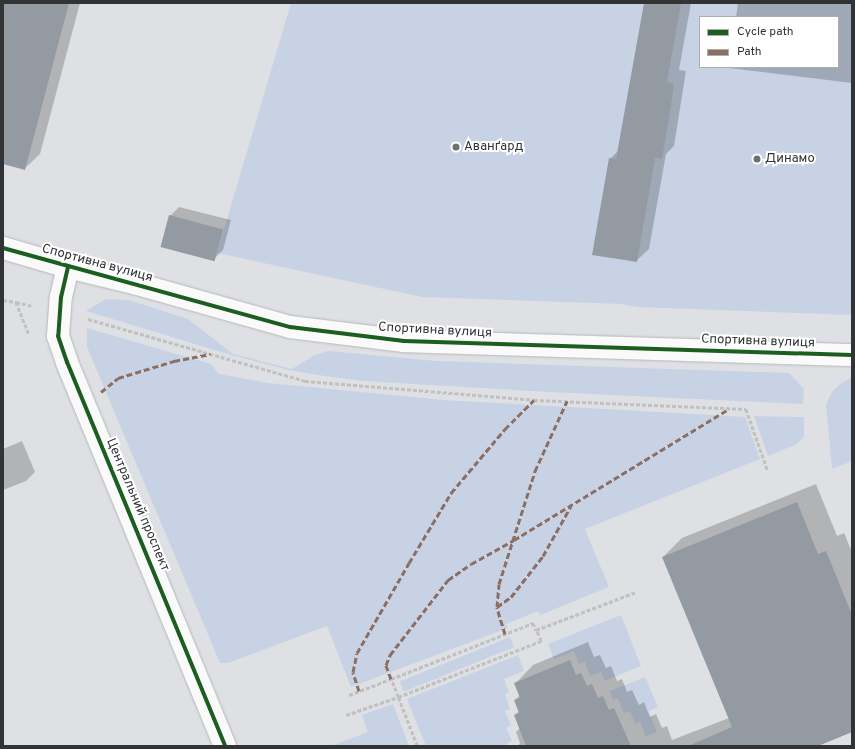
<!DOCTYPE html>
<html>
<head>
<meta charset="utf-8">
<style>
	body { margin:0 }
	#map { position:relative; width:855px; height:749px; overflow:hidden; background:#dee0e3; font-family:Overpass,sans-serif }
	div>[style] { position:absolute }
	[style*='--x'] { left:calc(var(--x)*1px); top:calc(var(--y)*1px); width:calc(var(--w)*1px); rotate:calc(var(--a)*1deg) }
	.green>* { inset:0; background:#c7d3e5; transform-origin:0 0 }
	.shadow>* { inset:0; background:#0003 }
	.building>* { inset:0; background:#949aa1; transform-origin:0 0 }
	.path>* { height:2.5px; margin-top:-1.25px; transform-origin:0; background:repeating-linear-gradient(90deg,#c1c1c2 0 4px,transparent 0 6px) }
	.roads { filter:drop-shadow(0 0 1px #b6b8bb) drop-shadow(0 0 1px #b6b8bb) }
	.street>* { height:22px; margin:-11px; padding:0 11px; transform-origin:11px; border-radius:11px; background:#fafafb }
	.secondary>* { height:22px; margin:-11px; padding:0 11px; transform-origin:11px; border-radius:11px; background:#fafafb }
	.quiet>* { height:3px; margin-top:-1.5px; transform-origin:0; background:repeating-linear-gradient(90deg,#8d6e63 0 6px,transparent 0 9px) }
	.cycleway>* { height:4px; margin:-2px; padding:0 2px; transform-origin:2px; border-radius:2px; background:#1b5e20 }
	.dots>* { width:11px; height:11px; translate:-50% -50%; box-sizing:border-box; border:2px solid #fff; border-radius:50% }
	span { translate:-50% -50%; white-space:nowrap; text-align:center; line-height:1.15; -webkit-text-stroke:4px #fff; paint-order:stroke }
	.poi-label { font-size:13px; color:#313335 }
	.left { translate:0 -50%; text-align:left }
	.street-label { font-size:13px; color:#313335 }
	.frame { position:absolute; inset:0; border:4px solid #313335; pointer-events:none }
	.legend { position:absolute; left:699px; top:16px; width:140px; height:52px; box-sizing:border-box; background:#fff; border:1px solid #adadae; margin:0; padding:5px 7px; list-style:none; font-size:12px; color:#313335 }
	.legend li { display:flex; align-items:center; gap:8px; height:20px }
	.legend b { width:20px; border:1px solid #adadae }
</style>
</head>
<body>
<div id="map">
	<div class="green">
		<div style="clip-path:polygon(evenodd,291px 3px,852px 3px,852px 315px,637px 307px,621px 304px,422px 297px,217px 253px,291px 3px,700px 17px,838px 17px,838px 67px,700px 67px,700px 17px)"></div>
		<div style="clip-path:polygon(106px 299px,129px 300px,188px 319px,233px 354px,292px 369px,313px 356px,328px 351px,437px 361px,789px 373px,804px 389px,803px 404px,549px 392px,364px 381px,331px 377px,293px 371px,231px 355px,86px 311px)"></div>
		<div style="clip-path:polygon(87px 328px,211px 364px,219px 374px,268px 383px,444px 400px,745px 417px,760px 459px,585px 529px,609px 587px,540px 615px,538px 611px,506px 624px,508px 628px,351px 687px,327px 626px,228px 663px,220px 663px,87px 347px)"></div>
		<div style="clip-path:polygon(852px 377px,852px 461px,832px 469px,826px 405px,832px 392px,840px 384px)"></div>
		<div style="clip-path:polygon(754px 416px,804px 417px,804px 437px,797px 444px,768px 456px)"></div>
		<div style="clip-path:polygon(621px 615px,641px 666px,605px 681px,601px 672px,590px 676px,585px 662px,579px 664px,574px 651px,554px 659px,548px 644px)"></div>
		<div style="left:510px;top:637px;width:11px;height:119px;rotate:68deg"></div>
		<div style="clip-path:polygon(518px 655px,524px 671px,504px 679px,509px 692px,505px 695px,510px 709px,505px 711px,511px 725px,506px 728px,512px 741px,507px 743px,508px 746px,426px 746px,407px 699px)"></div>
		<div style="clip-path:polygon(645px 677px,658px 707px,649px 711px,657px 732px,646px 736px,640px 722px,635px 724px,630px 711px,624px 713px,618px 698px,613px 700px,610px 691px)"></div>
		<div style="clip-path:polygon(393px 704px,409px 746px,331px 746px,368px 732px,362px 715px)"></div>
	</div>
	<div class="shadow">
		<div style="clip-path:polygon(7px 3px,80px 3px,40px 154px,24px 169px,3px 163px,3px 17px)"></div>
		<div style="clip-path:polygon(645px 3px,691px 3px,679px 70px,686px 71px,674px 146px,666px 154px,649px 249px,636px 261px,610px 159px,619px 150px)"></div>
		<div style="clip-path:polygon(738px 3px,852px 3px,852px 83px,729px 68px,838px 67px,838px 17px,736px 17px)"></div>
		<div style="clip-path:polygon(179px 207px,231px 220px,223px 250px,215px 258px,170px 216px)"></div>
		<div style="clip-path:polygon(22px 441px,35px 472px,26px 481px,3px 490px,3px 449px)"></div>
		<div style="clip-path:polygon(816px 484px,837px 536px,844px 533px,852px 552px,852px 732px,816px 746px,518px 746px,520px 743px,516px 732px,520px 728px,515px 715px,519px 711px,515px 700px,520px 695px,515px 684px,533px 665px,588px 642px,594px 657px,600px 655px,606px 668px,611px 666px,617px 681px,622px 679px,627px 692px,632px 690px,639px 705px,644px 702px,650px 717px,656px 714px,662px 728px,667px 726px,672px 740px,729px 718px,663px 557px,682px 538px)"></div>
	</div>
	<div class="building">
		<div style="clip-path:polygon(3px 3px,69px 3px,25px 170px,3px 164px)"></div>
		<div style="clip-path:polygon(644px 3px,681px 3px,667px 82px,674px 84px,669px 118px,662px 159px,655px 158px,637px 262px,592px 255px,609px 158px,616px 159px)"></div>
		<div style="left:169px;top:215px;width:56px;height:33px;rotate:15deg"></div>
		<div style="clip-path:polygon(797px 502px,818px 554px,826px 551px,852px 615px,852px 732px,818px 746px,688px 746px,732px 727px,662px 557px)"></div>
		<div style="clip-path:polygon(570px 660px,576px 675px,581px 673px,587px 686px,592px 684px,598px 698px,603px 696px,609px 710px,614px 708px,631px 746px,526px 746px,514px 715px,519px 713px,514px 700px,520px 698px,514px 683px)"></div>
	</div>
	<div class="path">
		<div style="--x:3;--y:300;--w:13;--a:9"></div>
		<div style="--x:16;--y:302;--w:35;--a:68"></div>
		<div style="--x:16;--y:302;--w:16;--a:14"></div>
		<div style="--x:88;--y:319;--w:226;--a:15.9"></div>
		<div style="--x:305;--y:381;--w:230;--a:4.7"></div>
		<div style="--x:534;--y:400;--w:212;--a:2.4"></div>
		<div style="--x:746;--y:409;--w:66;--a:70.5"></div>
		<div style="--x:349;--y:695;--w:45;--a:-20.9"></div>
		<div style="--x:346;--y:715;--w:55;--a:-19.1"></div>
		<div style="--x:398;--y:697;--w:19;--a:-111"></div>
		<div style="--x:391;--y:679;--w:153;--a:-21.5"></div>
		<div style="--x:533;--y:623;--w:8;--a:67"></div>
		<div style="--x:417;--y:746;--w:53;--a:-111.2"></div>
		<div style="--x:398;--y:697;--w:154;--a:-21.4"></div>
		<div style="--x:541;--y:641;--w:12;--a:-114"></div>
		<div style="--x:536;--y:630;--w:107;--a:-20.8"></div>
	</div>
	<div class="roads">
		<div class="street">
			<div style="--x:3;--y:248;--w:68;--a:16.3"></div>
		</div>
		<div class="secondary">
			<div style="--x:225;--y:746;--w:415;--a:-112.4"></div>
			<div style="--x:67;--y:362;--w:28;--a:-109"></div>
			<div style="--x:58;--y:336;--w:39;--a:-86"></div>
			<div style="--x:61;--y:297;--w:31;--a:-77"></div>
			<div style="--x:68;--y:267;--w:71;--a:13.8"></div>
			<div style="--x:137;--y:284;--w:159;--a:15.7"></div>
			<div style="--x:290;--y:327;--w:115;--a:7"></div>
			<div style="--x:404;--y:341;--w:448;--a:1.8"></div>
		</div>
	</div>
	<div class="quiet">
		<div style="--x:101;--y:392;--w:22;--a:-39"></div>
		<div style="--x:118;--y:378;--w:59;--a:-16.9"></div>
		<div style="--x:174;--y:361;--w:37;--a:-11"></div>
		<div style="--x:497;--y:607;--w:17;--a:-36"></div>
		<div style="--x:511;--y:597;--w:52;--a:-52"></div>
		<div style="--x:543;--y:556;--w:57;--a:-60.8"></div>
		<div style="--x:505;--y:634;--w:28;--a:-107"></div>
		<div style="--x:497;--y:607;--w:23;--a:-85"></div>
		<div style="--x:499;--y:584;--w:119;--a:-72.3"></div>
		<div style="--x:535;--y:471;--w:77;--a:-65.4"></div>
		<div style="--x:391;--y:679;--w:15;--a:-110"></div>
		<div style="--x:386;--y:665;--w:11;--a:-68"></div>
		<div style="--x:390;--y:655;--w:95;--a:-52.3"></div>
		<div style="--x:448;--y:580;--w:28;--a:-35"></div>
		<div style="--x:471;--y:564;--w:49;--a:-29.2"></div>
		<div style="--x:514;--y:540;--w:252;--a:-31.4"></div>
		<div style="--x:359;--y:691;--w:20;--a:-108"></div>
		<div style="--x:353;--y:672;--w:19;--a:-78"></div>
		<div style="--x:357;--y:653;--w:104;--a:-60"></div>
		<div style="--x:409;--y:563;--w:82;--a:-59"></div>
		<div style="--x:451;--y:493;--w:84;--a:-49.8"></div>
		<div style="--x:505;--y:429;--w:41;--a:-45"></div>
	</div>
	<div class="cycleway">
		<div style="--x:3;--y:248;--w:298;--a:15.4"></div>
		<div style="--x:290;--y:327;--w:115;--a:7"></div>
		<div style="--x:404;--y:341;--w:448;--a:1.8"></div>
		<div style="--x:68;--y:267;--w:31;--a:103"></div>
		<div style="--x:61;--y:297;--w:39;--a:94"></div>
		<div style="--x:58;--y:336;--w:28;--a:71"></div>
		<div style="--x:67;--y:362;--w:415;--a:67.6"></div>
	</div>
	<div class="dots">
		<div style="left:456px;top:147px;background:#6e7072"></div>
		<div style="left:757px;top:159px;background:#6e7072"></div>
	</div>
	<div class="poi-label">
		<span class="left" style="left:464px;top:147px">Аванґард</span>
		<span class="left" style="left:765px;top:159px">Динамо</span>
	</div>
	<div class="street-label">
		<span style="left:97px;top:264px;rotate:15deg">Спортивна вулиця</span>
		<span style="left:435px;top:331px;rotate:3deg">Спортивна вулиця</span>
		<span style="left:758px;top:342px;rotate:2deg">Спортивна вулиця</span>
		<span style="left:137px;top:505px;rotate:67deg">Центральний проспект</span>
	</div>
	<div class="frame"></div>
	<ul class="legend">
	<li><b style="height:5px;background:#1b5e20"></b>Cycle path</li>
	<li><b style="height:5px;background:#8d6e63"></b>Path</li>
	</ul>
</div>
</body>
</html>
